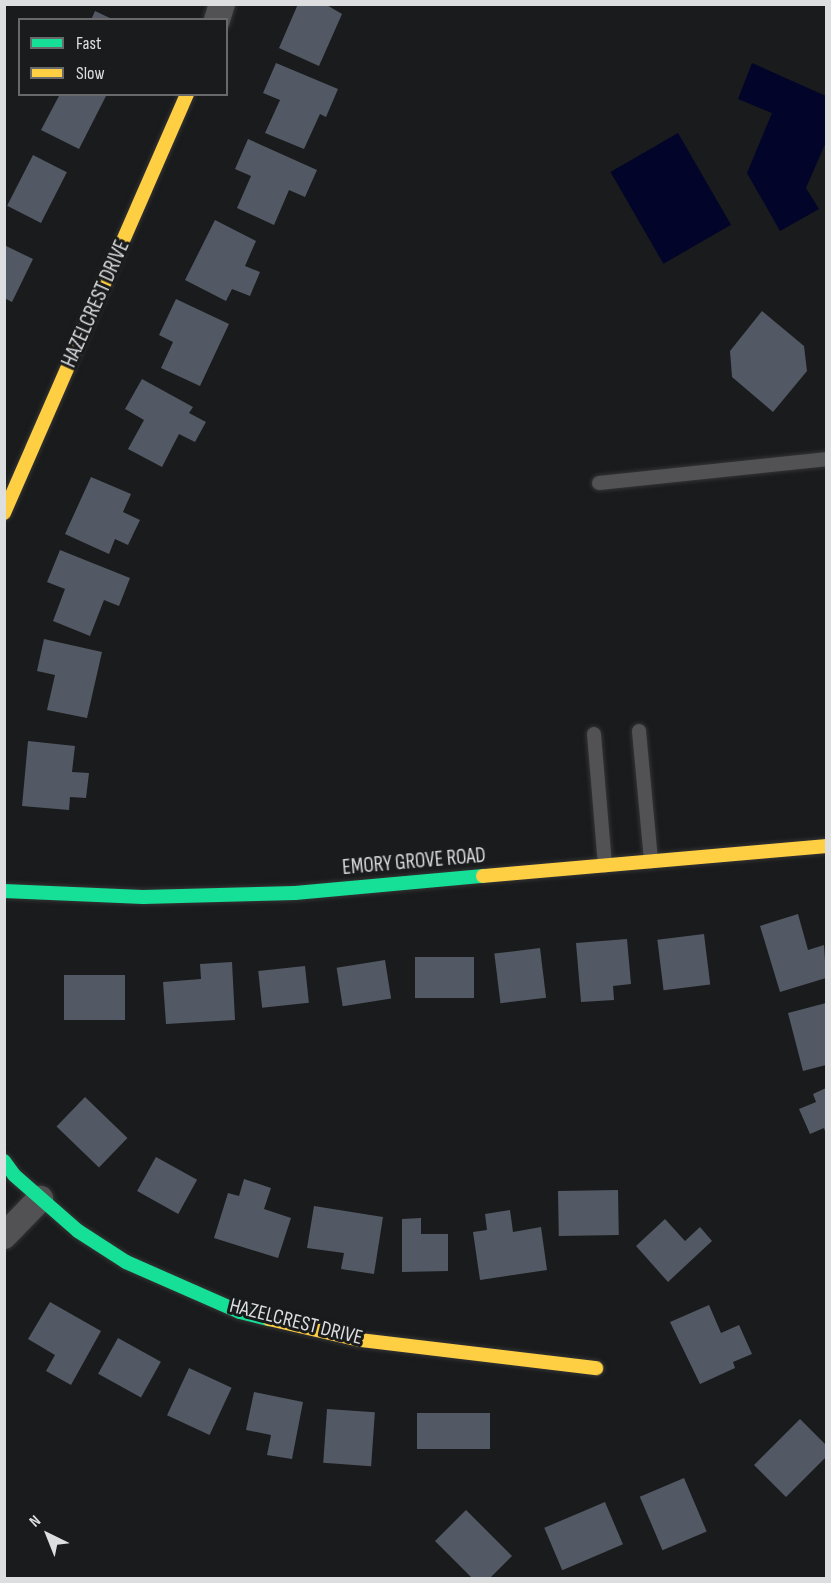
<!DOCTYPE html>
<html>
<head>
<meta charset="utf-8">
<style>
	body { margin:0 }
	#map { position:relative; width:831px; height:1583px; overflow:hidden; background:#1a1b1c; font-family:"Sofia Sans Condensed",sans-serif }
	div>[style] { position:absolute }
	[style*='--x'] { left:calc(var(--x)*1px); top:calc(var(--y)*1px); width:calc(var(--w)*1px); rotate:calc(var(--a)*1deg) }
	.water>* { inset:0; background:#02042a; transform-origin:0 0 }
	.building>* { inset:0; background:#525964; transform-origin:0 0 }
	.roads { filter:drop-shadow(0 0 2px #343435) drop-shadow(0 0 2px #343435) }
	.lane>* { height:14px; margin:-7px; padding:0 7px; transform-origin:7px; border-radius:7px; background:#525254 }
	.street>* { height:26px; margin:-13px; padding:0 13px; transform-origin:13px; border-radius:13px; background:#525254 }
	.fast>* { height:14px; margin:-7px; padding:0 7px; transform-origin:7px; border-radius:7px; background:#16e098 }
	.slow>* { height:14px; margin:-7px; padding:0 7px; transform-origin:7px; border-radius:7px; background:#ffcf43 }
	span { translate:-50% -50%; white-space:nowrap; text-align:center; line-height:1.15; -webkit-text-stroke:6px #191b1d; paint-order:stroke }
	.street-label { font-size:21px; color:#dddee0 }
	.frame { position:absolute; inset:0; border:6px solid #dddee0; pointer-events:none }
	.legend { position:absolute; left:18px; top:18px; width:210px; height:78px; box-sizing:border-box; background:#191b1d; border:2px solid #67696b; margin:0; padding:8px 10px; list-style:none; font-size:18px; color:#dddee0 }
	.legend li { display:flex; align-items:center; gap:12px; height:30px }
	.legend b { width:30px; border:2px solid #67696b }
	.north { position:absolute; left:18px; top:1505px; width:60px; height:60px; -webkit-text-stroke:4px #191b1d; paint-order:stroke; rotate:317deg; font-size:16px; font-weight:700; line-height:24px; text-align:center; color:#dddee0 }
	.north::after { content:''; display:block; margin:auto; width:21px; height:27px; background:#dddee0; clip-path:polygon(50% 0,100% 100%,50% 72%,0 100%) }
</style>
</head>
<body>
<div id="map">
	<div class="water">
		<div style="clip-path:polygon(752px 63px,826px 96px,826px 142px,806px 188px,819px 209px,780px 231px,747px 173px,772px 113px,738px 99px)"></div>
		<div style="left:678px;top:133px;width:106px;height:78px;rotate:60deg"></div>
	</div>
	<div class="building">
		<div style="clip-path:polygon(298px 4px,325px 4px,342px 14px,319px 66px,279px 48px)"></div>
		<div style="clip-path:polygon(95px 11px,114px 20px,91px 20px)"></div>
		<div style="clip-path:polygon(276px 63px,338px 89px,326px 117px,320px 114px,304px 149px,265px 133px,280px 100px,263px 93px)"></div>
		<div style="clip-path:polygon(60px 94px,106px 96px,79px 149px,41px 130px)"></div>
		<div style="clip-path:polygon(248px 139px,317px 170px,305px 197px,289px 190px,274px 225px,237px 208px,251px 176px,235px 169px)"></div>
		<div style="left:33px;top:155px;width:38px;height:57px;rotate:27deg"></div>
		<div style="clip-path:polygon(215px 220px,256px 241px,245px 266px,260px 272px,250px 296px,232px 289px,226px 301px,185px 280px)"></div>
		<div style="clip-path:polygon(4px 245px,33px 259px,12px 302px,4px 298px)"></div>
		<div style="clip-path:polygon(176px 299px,229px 324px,200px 386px,161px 368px,173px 342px,159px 335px)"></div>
		<div style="clip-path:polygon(762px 311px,804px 346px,807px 371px,773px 412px,732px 377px,730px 351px)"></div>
		<div style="clip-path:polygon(142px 379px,193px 407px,189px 413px,206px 422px,195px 442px,179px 434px,162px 467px,128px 449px,144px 420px,125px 409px)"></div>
		<div style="clip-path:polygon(91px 477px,131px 494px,123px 512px,140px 520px,128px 545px,115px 539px,109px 554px,65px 534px)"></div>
		<div style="clip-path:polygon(60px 550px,130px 578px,119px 606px,104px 600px,90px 636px,53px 621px,65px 589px,47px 582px)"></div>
		<div style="clip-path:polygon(44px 639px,102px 652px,87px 718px,47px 710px,55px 675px,37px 671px)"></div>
		<div style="clip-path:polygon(28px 741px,75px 746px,72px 772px,89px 773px,86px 798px,70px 797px,69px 810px,22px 806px)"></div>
		<div style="clip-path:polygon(798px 914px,808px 950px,824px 945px,826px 978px,780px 992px,760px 926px)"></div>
		<div style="left:704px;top:934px;width:51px;height:47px;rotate:83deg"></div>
		<div style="clip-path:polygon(627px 939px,631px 984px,613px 986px,614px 1000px,581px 1002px,576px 943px)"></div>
		<div style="left:540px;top:948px;width:50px;height:46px;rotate:83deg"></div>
		<div style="left:474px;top:957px;width:41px;height:59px;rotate:90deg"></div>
		<div style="left:385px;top:960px;width:39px;height:49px;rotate:81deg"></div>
		<div style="clip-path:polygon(232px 962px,235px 1020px,166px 1024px,163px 982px,201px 979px,200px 964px)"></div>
		<div style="left:305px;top:966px;width:37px;height:47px;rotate:84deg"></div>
		<div style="left:64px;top:975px;width:61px;height:45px"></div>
		<div style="clip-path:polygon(826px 1003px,826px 1065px,803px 1071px,788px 1013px)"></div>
		<div style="clip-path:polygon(826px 1088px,826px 1134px,824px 1128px,810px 1134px,799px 1109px,816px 1102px,813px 1094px)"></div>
		<div style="left:85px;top:1097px;width:59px;height:41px;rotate:44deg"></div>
		<div style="left:156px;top:1157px;width:47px;height:39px;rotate:29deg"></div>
		<div style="clip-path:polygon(244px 1179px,271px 1188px,264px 1209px,291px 1218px,278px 1258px,214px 1238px,228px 1193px,239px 1196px)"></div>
		<div style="left:618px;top:1190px;width:45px;height:60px;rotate:89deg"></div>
		<div style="clip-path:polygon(314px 1206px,383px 1217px,374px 1274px,341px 1269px,344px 1253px,307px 1248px)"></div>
		<div style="clip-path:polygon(510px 1210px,513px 1232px,541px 1227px,547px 1270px,480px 1280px,473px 1232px,487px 1230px,485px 1214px)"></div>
		<div style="clip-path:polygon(421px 1218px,421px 1234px,448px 1234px,448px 1271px,402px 1272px,402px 1219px)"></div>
		<div style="clip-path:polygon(665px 1219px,685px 1241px,700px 1227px,712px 1241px,668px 1282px,636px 1246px)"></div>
		<div style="clip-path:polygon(50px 1302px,101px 1331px,71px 1385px,46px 1371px,55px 1355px,28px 1339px)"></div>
		<div style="clip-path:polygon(709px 1305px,721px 1333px,739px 1325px,752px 1354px,733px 1362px,735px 1368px,700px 1384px,670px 1322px)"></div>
		<div style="left:118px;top:1338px;width:49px;height:41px;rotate:29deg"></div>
		<div style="left:189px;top:1368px;width:47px;height:52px;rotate:25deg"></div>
		<div style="clip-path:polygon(254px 1392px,303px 1402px,292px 1459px,267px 1455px,271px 1435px,246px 1430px)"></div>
		<div style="left:327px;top:1409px;width:48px;height:54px;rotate:4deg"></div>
		<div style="left:417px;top:1413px;width:73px;height:36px"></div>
		<div style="clip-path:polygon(800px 1419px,826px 1445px,826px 1457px,786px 1497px,754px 1465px)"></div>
		<div style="left:684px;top:1478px;width:58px;height:48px;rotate:67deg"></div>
		<div style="left:605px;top:1502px;width:46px;height:66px;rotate:67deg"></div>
		<div style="clip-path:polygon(466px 1510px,512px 1556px,490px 1578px,472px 1578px,435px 1541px)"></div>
	</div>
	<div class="roads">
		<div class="lane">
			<div style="--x:599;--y:483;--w:228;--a:-6"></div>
			<div style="--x:639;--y:731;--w:131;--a:84.7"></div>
			<div style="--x:594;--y:734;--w:132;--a:85.2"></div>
		</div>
		<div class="street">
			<div style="--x:217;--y:20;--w:17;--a:-73"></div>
			<div style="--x:4;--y:1236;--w:52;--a:-45.8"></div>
		</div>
		<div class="fast">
			<div style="--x:4;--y:891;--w:139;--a:2.5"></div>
			<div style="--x:143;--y:897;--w:152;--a:-1.5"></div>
			<div style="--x:295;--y:893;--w:189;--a:-5.2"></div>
			<div style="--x:4;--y:1161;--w:17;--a:54"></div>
			<div style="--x:14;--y:1175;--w:85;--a:41.2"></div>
			<div style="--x:78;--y:1231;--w:57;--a:32.9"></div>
			<div style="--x:126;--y:1262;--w:124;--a:23.7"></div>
			<div style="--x:240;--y:1312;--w:30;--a:14"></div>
		</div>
		<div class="slow">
			<div style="--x:4;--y:513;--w:457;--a:-66.4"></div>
			<div style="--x:483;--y:876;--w:344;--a:-5"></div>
			<div style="--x:269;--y:1319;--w:93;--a:13"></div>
			<div style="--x:360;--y:1340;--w:238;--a:6.8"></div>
		</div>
	</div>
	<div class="street-label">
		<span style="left:96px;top:304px;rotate:-66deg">HAZELCREST DRIVE</span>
		<span style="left:414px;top:862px;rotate:-5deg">EMORY GROVE ROAD</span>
		<span style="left:296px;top:1322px;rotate:14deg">HAZELCREST DRIVE</span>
	</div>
	<div class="frame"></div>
	<ul class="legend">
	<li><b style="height:8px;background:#16e098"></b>Fast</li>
	<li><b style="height:8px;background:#ffcf43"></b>Slow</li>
	</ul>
	<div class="north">N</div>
</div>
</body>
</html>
